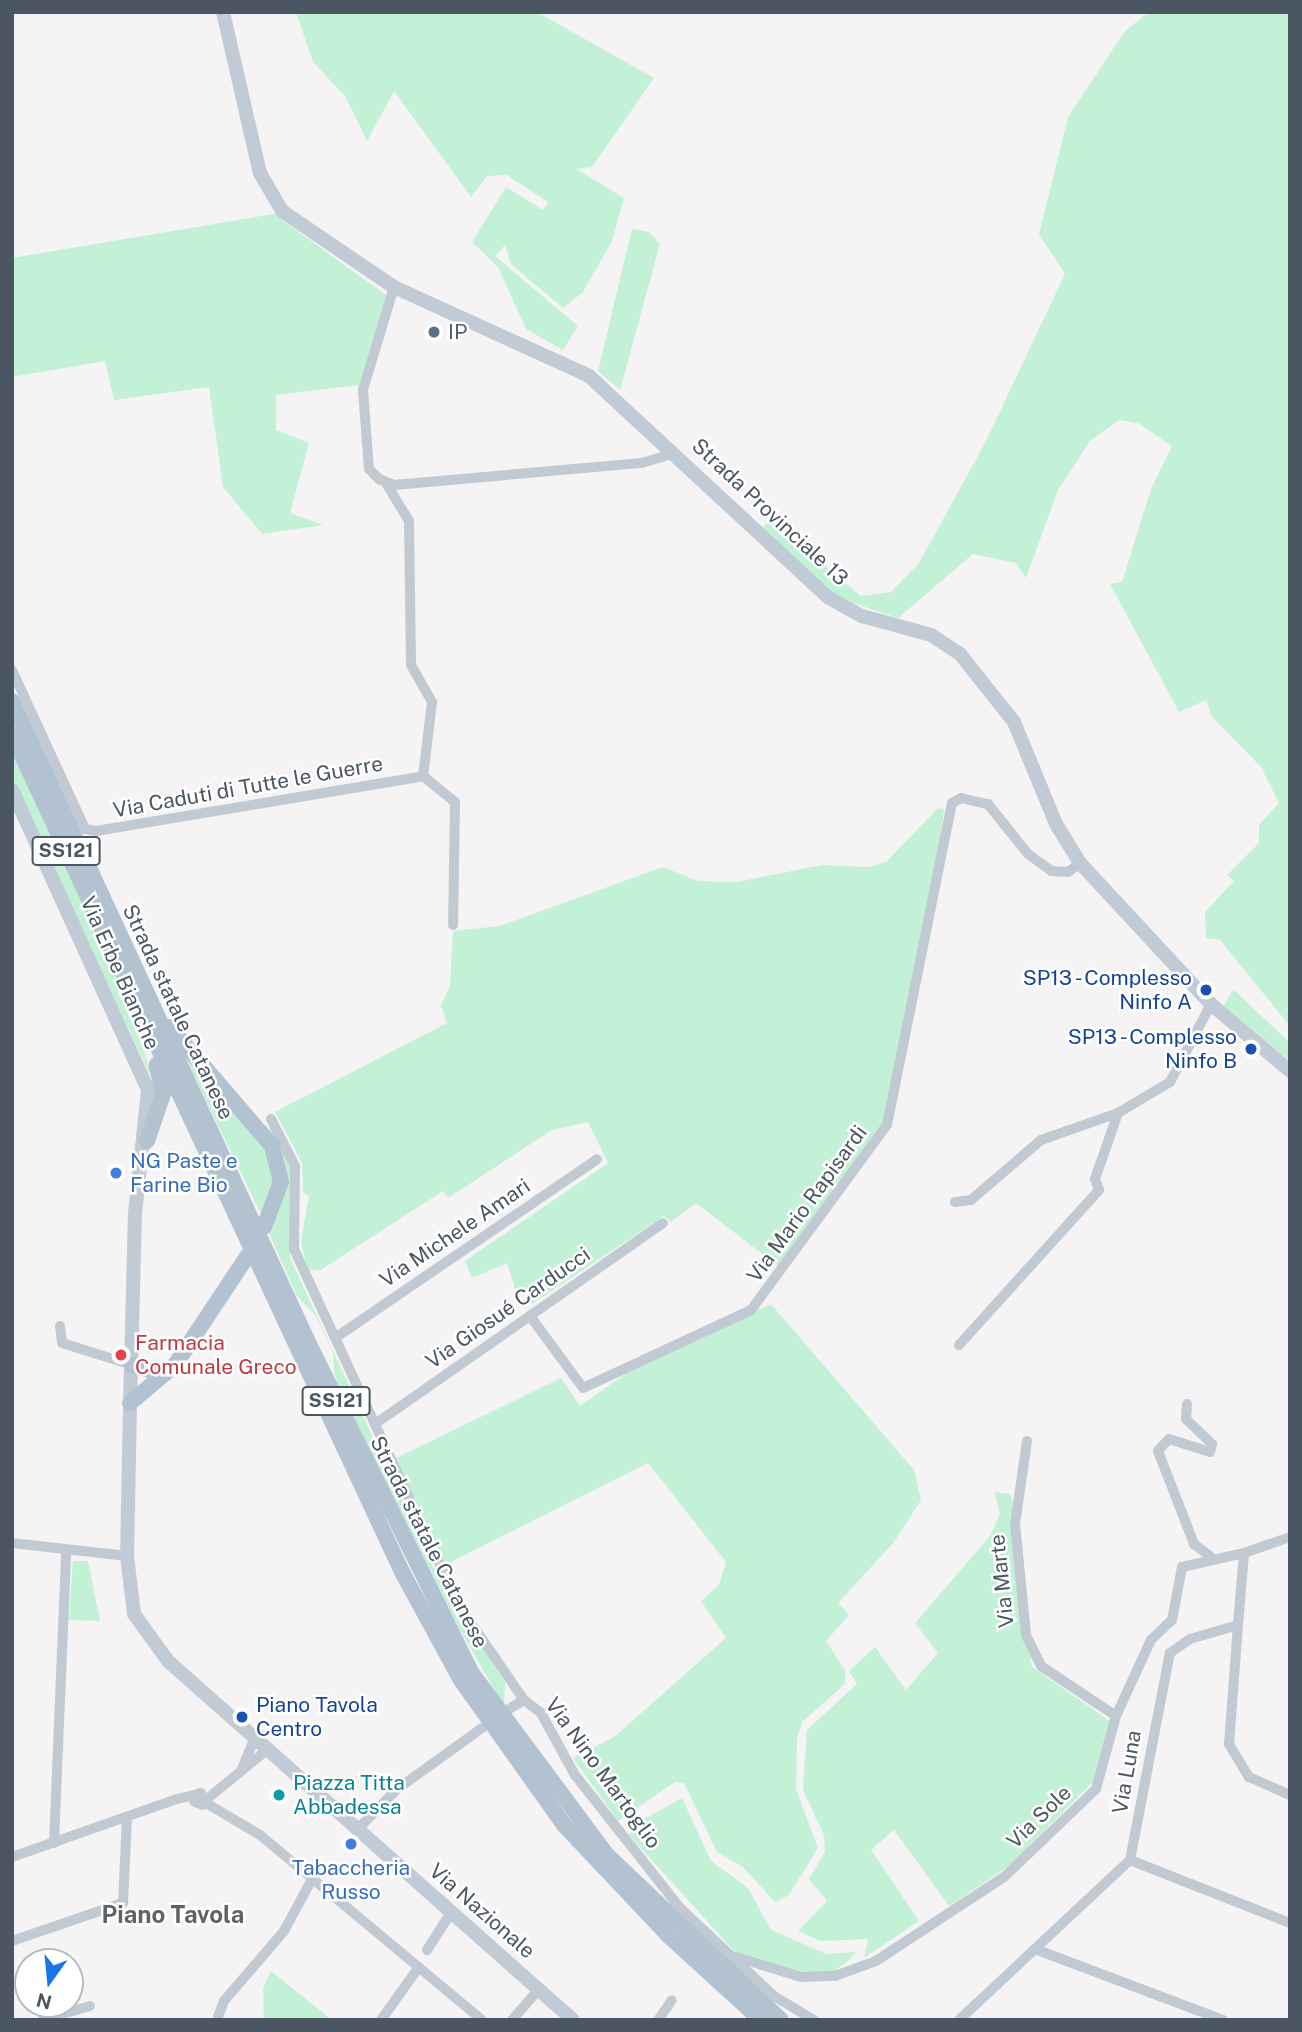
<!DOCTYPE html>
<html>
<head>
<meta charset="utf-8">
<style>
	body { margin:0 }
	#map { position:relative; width:1302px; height:2032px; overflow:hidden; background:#f5f3f3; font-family:"Public Sans",sans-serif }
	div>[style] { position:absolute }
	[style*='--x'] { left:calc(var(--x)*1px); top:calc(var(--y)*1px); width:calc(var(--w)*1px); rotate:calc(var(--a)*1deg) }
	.green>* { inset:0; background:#c3f1d5 }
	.street>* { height:10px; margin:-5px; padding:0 5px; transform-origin:5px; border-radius:5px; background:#c1cad2 }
	.secondary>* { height:14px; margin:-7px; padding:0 7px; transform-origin:7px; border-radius:7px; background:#c1cbd6 }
	.primary>* { height:16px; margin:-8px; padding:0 8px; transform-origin:8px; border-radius:8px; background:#b3c2d1 }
	.dots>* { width:19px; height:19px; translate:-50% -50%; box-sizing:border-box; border:4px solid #fff; border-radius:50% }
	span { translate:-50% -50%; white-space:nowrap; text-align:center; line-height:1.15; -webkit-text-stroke:5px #fff; paint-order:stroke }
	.shield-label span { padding:2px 5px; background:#fff; border:2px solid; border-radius:5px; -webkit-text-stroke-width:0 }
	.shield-label { font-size:19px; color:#4a5661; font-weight:700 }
	.service-label { font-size:21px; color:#4e5e75 }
	.left { translate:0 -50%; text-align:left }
	.street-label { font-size:21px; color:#4a5661 }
	.transit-label { font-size:21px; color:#164399 }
	.right { translate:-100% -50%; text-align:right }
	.shop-label { font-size:21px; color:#366cbe }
	.health-label { font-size:21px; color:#be3a42 }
	.culture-label { font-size:21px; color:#0d838f }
	.quarter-label { font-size:24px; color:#5f6368; font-weight:700 }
	.frame { position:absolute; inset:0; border:14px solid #4a5661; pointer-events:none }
	.north { position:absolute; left:14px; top:1948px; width:70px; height:70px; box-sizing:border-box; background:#fff; border:2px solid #b7bbc0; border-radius:50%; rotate:195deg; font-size:19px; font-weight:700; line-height:28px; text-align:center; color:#4a5661 }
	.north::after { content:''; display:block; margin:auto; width:24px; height:32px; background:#1a73e8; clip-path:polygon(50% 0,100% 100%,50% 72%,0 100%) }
</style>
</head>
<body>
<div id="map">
	<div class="green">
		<div style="clip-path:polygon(296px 12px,537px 12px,654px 78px,592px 167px,577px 169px,624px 198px,612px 241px,583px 292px,563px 308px,511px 264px,505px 245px,495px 256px,578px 326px,563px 350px,526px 329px,498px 267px,472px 242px,506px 187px,543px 210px,548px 202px,507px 175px,487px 176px,471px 197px,394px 91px,367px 141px,345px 96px,313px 62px)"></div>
		<div style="clip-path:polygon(1149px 12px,1290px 12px,1290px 1026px,1220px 940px,1206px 938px,1205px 912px,1234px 881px,1227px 875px,1259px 843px,1259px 825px,1279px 803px,1261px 767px,1212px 717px,1206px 700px,1179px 712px,1110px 584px,1122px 582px,1151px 489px,1172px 446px,1138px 423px,1119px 420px,1090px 441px,1058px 490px,1026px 578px,1016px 563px,973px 554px,898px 618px,838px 598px,762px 529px,770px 520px,861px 596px,891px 592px,919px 563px,985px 443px,1065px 274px,1039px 234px,1068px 117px,1125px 31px)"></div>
		<div style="clip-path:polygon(274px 214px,387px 296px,359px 385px,276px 395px,276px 430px,309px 443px,290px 513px,323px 525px,262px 534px,223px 487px,209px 387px,114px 400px,105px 361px,12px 377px,12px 258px)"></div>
		<div style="clip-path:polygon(632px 229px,649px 232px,660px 244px,620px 390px,598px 371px)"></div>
		<div style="clip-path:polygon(12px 750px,117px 976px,159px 1094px,12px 780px)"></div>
		<div style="clip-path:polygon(938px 808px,944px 809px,936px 874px,882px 1125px,778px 1266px,696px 1203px,671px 1222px,664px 1216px,532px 1304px,515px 1288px,507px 1263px,472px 1278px,465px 1261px,608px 1163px,588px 1122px,552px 1130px,448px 1198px,443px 1191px,319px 1271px,307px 1269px,301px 1241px,309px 1196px,303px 1193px,302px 1163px,275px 1112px,447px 1023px,441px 1005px,450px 986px,453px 931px,500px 926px,663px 867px,698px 881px,737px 882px,822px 865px,869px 867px,886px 862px)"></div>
		<div style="clip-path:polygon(1233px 989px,1290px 1043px,1290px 1061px,1224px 1006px)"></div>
		<div style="clip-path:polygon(182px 1051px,267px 1146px,277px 1180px,264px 1220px)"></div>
		<div style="clip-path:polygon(242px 1106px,272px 1131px,292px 1167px,290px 1258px,439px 1580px,505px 1683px,504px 1706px,433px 1583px,335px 1377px,333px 1353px,316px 1316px,297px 1296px,268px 1231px,286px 1185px)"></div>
		<div style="clip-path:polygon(771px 1304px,914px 1470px,921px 1500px,894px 1542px,838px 1603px,849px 1615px,826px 1641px,845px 1670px,845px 1684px,802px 1722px,797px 1739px,796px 1789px,818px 1848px,789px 1895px,775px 1902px,743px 1867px,717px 1852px,684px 1783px,675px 1782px,618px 1821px,573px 1758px,614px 1737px,726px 1638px,701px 1601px,719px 1585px,726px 1562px,648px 1463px,443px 1566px,396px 1458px,561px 1378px,580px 1406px,639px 1364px)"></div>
		<div style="clip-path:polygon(995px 1492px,1010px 1494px,1014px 1504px,1032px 1667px,1110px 1721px,1096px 1779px,1010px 1865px,949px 1906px,894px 1830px,871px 1850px,919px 1921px,847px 1969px,864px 1958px,868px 1939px,820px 1941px,798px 1931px,827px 1901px,809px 1879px,825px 1852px,824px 1835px,803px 1790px,807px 1730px,857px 1684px,849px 1671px,875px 1647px,906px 1690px,938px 1653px,915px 1623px,990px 1536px,1000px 1514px)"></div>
		<div style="clip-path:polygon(73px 1561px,88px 1561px,100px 1621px,69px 1620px)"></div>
		<div style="clip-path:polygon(682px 1798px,711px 1861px,748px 1888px,771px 1930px,827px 1954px,856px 1952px,849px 1960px,833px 1972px,796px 1972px,737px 1954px,629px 1835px,633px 1825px)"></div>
		<div style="clip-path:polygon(271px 1971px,332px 2020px,264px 2020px,263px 1988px)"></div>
	</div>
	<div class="street">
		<div style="--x:394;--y:287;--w:108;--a:106.8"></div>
		<div style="--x:363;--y:390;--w:79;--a:85.7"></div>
		<div style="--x:369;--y:469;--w:14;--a:45"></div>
		<div style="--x:379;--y:479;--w:16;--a:22"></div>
		<div style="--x:394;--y:485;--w:249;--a:-5.1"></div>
		<div style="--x:642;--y:463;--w:34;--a:-17"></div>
		<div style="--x:386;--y:483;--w:44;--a:58.8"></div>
		<div style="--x:409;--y:521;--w:144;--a:89.2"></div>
		<div style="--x:411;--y:665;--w:43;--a:60.4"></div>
		<div style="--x:432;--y:702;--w:75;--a:96.9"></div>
		<div style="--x:12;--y:670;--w:175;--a:65.3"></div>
		<div style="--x:85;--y:829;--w:11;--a:10"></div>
		<div style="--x:96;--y:831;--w:332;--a:-9.5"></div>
		<div style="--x:423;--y:776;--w:41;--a:39.1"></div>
		<div style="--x:455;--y:802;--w:123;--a:90.9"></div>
		<div style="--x:271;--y:1119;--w:53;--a:62.9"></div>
		<div style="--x:295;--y:1166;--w:83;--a:90.7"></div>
		<div style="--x:294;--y:1249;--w:391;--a:65.2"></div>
		<div style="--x:458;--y:1604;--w:116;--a:55.5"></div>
		<div style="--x:524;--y:1700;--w:21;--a:37"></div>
		<div style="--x:541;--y:1713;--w:71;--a:61.3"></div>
		<div style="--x:575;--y:1775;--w:169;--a:51.7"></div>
		<div style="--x:680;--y:1908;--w:129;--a:43.1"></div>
		<div style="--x:774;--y:1996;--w:47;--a:31"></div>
		<div style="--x:955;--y:1202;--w:16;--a:-7"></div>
		<div style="--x:971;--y:1200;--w:92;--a:-40.6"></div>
		<div style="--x:1041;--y:1140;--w:82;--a:-19.3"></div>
		<div style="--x:530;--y:1316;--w:89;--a:53.6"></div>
		<div style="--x:583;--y:1388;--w:185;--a:-24.9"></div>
		<div style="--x:751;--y:1310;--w:230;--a:-53.7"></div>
		<div style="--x:887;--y:1125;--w:328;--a:-78.6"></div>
		<div style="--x:952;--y:803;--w:10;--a:-29"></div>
		<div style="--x:961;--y:798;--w:28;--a:13"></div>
		<div style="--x:988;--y:804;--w:64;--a:51.3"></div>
		<div style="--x:1028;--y:854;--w:29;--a:36"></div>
		<div style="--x:1051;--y:871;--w:17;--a:3"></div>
		<div style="--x:1068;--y:872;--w:15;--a:-37"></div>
		<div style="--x:60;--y:1326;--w:17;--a:83"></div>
		<div style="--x:62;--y:1343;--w:73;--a:17.4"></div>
		<div style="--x:335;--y:1338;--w:317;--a:-34.3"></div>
		<div style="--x:959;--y:1345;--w:209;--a:-47.9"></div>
		<div style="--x:1099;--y:1190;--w:12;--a:-110"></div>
		<div style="--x:1095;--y:1179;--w:70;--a:-70.8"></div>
		<div style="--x:1118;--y:1113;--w:61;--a:-30.8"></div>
		<div style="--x:1170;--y:1082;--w:88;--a:-62.3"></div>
		<div style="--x:1187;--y:1404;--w:15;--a:94"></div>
		<div style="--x:1186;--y:1419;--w:36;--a:44"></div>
		<div style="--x:1212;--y:1444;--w:8;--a:104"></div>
		<div style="--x:1210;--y:1452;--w:43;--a:-162.4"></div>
		<div style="--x:1169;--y:1439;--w:16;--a:133"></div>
		<div style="--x:1158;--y:1451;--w:100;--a:68.8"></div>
		<div style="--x:1194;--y:1544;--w:20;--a:37"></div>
		<div style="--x:375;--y:1424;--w:351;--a:-34.9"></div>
		<div style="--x:1027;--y:1441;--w:84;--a:98.2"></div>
		<div style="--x:1015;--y:1524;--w:112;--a:84.3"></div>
		<div style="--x:1026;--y:1635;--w:34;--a:64"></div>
		<div style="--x:1041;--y:1666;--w:90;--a:33.7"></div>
		<div style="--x:12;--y:1543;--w:116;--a:6.4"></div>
		<div style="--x:1238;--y:1625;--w:119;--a:94.3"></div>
		<div style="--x:1229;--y:1744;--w:39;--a:59"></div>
		<div style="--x:1249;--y:1777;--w:45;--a:23.7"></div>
		<div style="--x:504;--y:1712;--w:23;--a:-31"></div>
		<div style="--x:242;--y:1769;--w:35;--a:-68"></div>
		<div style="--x:207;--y:1799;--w:79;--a:-39.3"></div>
		<div style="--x:206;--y:1803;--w:63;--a:30.7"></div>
		<div style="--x:260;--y:1835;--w:289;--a:39.8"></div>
		<div style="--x:358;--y:1829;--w:54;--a:-45.7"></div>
		<div style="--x:396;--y:1790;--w:106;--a:-35.8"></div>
		<div style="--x:54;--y:1843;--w:290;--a:-87.6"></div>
		<div style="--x:12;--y:1857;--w:175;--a:-19.4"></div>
		<div style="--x:177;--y:1799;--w:22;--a:-13"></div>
		<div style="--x:198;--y:1794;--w:3;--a:-18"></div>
		<div style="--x:201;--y:1793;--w:12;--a:81"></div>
		<div style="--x:203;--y:1805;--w:9;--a:-159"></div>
		<div style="--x:195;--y:1802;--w:9;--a:-69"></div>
		<div style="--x:1130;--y:1860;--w:172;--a:21.5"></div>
		<div style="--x:12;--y:1941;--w:117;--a:-18.9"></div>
		<div style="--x:123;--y:1903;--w:85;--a:-87.3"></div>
		<div style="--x:1035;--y:1949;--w:201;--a:20.7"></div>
		<div style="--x:427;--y:1950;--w:46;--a:-57.3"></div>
		<div style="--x:736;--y:1957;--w:68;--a:17.1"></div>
		<div style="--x:801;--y:1977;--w:34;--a:-2"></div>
		<div style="--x:835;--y:1976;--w:44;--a:-20.1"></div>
		<div style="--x:876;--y:1961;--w:153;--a:-33.3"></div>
		<div style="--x:1004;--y:1877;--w:127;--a:-43.7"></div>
		<div style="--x:1096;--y:1789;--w:76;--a:-74.7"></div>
		<div style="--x:1116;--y:1716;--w:84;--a:-65.3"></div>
		<div style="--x:1151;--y:1640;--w:29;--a:-44"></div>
		<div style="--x:1172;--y:1620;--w:54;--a:-79.3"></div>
		<div style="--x:1182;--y:1567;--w:64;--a:-12.7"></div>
		<div style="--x:42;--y:2020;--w:50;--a:-16.3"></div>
		<div style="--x:217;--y:2020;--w:20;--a:-70"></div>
		<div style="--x:224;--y:2001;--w:92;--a:-49.4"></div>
		<div style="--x:284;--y:1931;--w:59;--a:-61.7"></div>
		<div style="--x:381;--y:2020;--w:65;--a:-54.4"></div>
		<div style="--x:512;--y:2020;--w:41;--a:-48.9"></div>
		<div style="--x:658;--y:2020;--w:24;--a:-55"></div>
		<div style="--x:959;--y:2020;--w:234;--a:-43.1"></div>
		<div style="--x:1130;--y:1860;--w:211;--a:-79.1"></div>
		<div style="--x:1170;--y:1653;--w:24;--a:-35"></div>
		<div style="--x:1190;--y:1639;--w:50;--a:-16.3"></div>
		<div style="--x:1238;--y:1625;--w:72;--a:-85.2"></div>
		<div style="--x:1244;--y:1553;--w:49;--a:-19.2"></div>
	</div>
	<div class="secondary">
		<div style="--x:223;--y:12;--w:165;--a:77.1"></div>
		<div style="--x:260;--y:173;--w:44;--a:59.9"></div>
		<div style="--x:282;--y:211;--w:135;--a:34.2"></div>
		<div style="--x:394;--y:287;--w:214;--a:24.5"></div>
		<div style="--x:589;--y:376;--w:327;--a:42.8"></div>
		<div style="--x:829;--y:598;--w:38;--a:29"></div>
		<div style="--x:862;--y:616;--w:72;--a:15.4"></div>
		<div style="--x:931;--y:635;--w:35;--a:33"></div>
		<div style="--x:960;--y:654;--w:87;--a:51.5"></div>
		<div style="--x:1014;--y:722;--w:110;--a:67.6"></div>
		<div style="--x:1056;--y:824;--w:46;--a:58.4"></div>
		<div style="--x:1080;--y:863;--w:192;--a:47.1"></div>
		<div style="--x:1211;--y:1004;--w:104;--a:40.3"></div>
		<div style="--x:12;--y:790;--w:329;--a:65.6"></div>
		<div style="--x:148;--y:1090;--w:124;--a:96"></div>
		<div style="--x:135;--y:1213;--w:190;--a:91.5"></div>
		<div style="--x:130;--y:1403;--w:153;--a:91.1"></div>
		<div style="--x:127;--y:1556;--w:58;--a:83.1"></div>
		<div style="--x:134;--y:1614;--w:58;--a:54.1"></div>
		<div style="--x:168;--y:1661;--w:541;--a:41.55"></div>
	</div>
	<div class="primary">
		<div style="--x:12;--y:701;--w:708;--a:65.21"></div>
		<div style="--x:309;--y:1344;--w:366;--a:63.7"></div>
		<div style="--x:471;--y:1672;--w:227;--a:53.4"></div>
		<div style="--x:606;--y:1854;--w:241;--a:43.5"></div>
		<div style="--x:12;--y:734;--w:924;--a:65.04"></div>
		<div style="--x:402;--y:1572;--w:123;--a:61.4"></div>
		<div style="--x:461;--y:1680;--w:178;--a:54.6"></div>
		<div style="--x:564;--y:1825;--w:153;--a:46.6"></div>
		<div style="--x:669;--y:1936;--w:125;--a:42.4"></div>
		<div style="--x:170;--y:1027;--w:157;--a:49.4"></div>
		<div style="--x:272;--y:1146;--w:37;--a:76"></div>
		<div style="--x:281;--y:1182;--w:48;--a:110.7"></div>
		<div style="--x:147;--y:1141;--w:50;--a:-71.2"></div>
		<div style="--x:163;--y:1094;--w:30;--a:-102"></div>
		<div style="--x:132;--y:1365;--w:32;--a:16"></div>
		<div style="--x:130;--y:1403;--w:59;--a:-40.2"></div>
		<div style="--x:175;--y:1365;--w:132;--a:-56.4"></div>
	</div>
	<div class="dots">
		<div style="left:434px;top:332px;background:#5c6f8a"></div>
		<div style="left:1206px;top:990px;background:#1a4fb4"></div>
		<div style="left:1251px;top:1049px;background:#1a4fb4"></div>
		<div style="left:116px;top:1173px;background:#3f7fe0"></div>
		<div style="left:121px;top:1355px;background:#e0444e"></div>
		<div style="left:242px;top:1717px;background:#1a4fb4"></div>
		<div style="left:279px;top:1795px;background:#0f9aa8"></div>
		<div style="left:351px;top:1844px;background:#3f7fe0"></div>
	</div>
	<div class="shield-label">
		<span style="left:66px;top:851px">SS121</span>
		<span style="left:336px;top:1401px">SS121</span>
	</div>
	<div class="service-label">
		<span class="left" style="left:448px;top:332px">IP</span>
	</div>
	<div class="street-label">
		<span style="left:770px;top:512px;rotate:43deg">Strada Provinciale 13</span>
		<span style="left:248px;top:787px;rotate:-10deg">Via Caduti di Tutte le Guerre</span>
		<span style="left:120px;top:973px;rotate:66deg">Via Erbe Bianche</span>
		<span style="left:178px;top:1012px;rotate:65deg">Strada statale Catanese</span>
		<span style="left:807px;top:1204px;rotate:-54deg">Via Mario Rapisardi</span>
		<span style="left:455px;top:1233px;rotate:-34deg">Via Michele Amari</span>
		<span style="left:508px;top:1308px;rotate:-35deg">Via Giosué Carducci</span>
		<span style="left:429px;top:1542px;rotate:63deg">Strada statale Catanese</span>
		<span style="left:1002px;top:1581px;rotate:-96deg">Via Marte</span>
		<span style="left:1127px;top:1772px;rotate:-80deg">Via Luna</span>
		<span style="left:603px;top:1773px;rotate:54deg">Via Nino Martoglio</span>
		<span style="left:1039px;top:1817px;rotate:-44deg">Via Sole</span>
		<span style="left:482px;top:1911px;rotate:41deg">Via Nazionale</span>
	</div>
	<div class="transit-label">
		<span class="right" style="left:1192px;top:990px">SP13 - Complesso<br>Ninfo A</span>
		<span class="right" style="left:1237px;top:1049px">SP13 - Complesso<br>Ninfo B</span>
		<span class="left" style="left:256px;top:1717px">Piano Tavola<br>Centro</span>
	</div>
	<div class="shop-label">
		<span class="left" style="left:130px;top:1173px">NG Paste e<br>Farine Bio</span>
		<span style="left:351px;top:1880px">Tabaccheria<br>Russo</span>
	</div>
	<div class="health-label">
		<span class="left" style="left:135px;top:1355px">Farmacia<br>Comunale Greco</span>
	</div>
	<div class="culture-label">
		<span class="left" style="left:293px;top:1795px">Piazza Titta<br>Abbadessa</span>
	</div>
	<div class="quarter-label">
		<span style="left:173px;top:1915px">Piano Tavola</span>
	</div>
	<div class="frame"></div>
	<div class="north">N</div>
</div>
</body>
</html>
